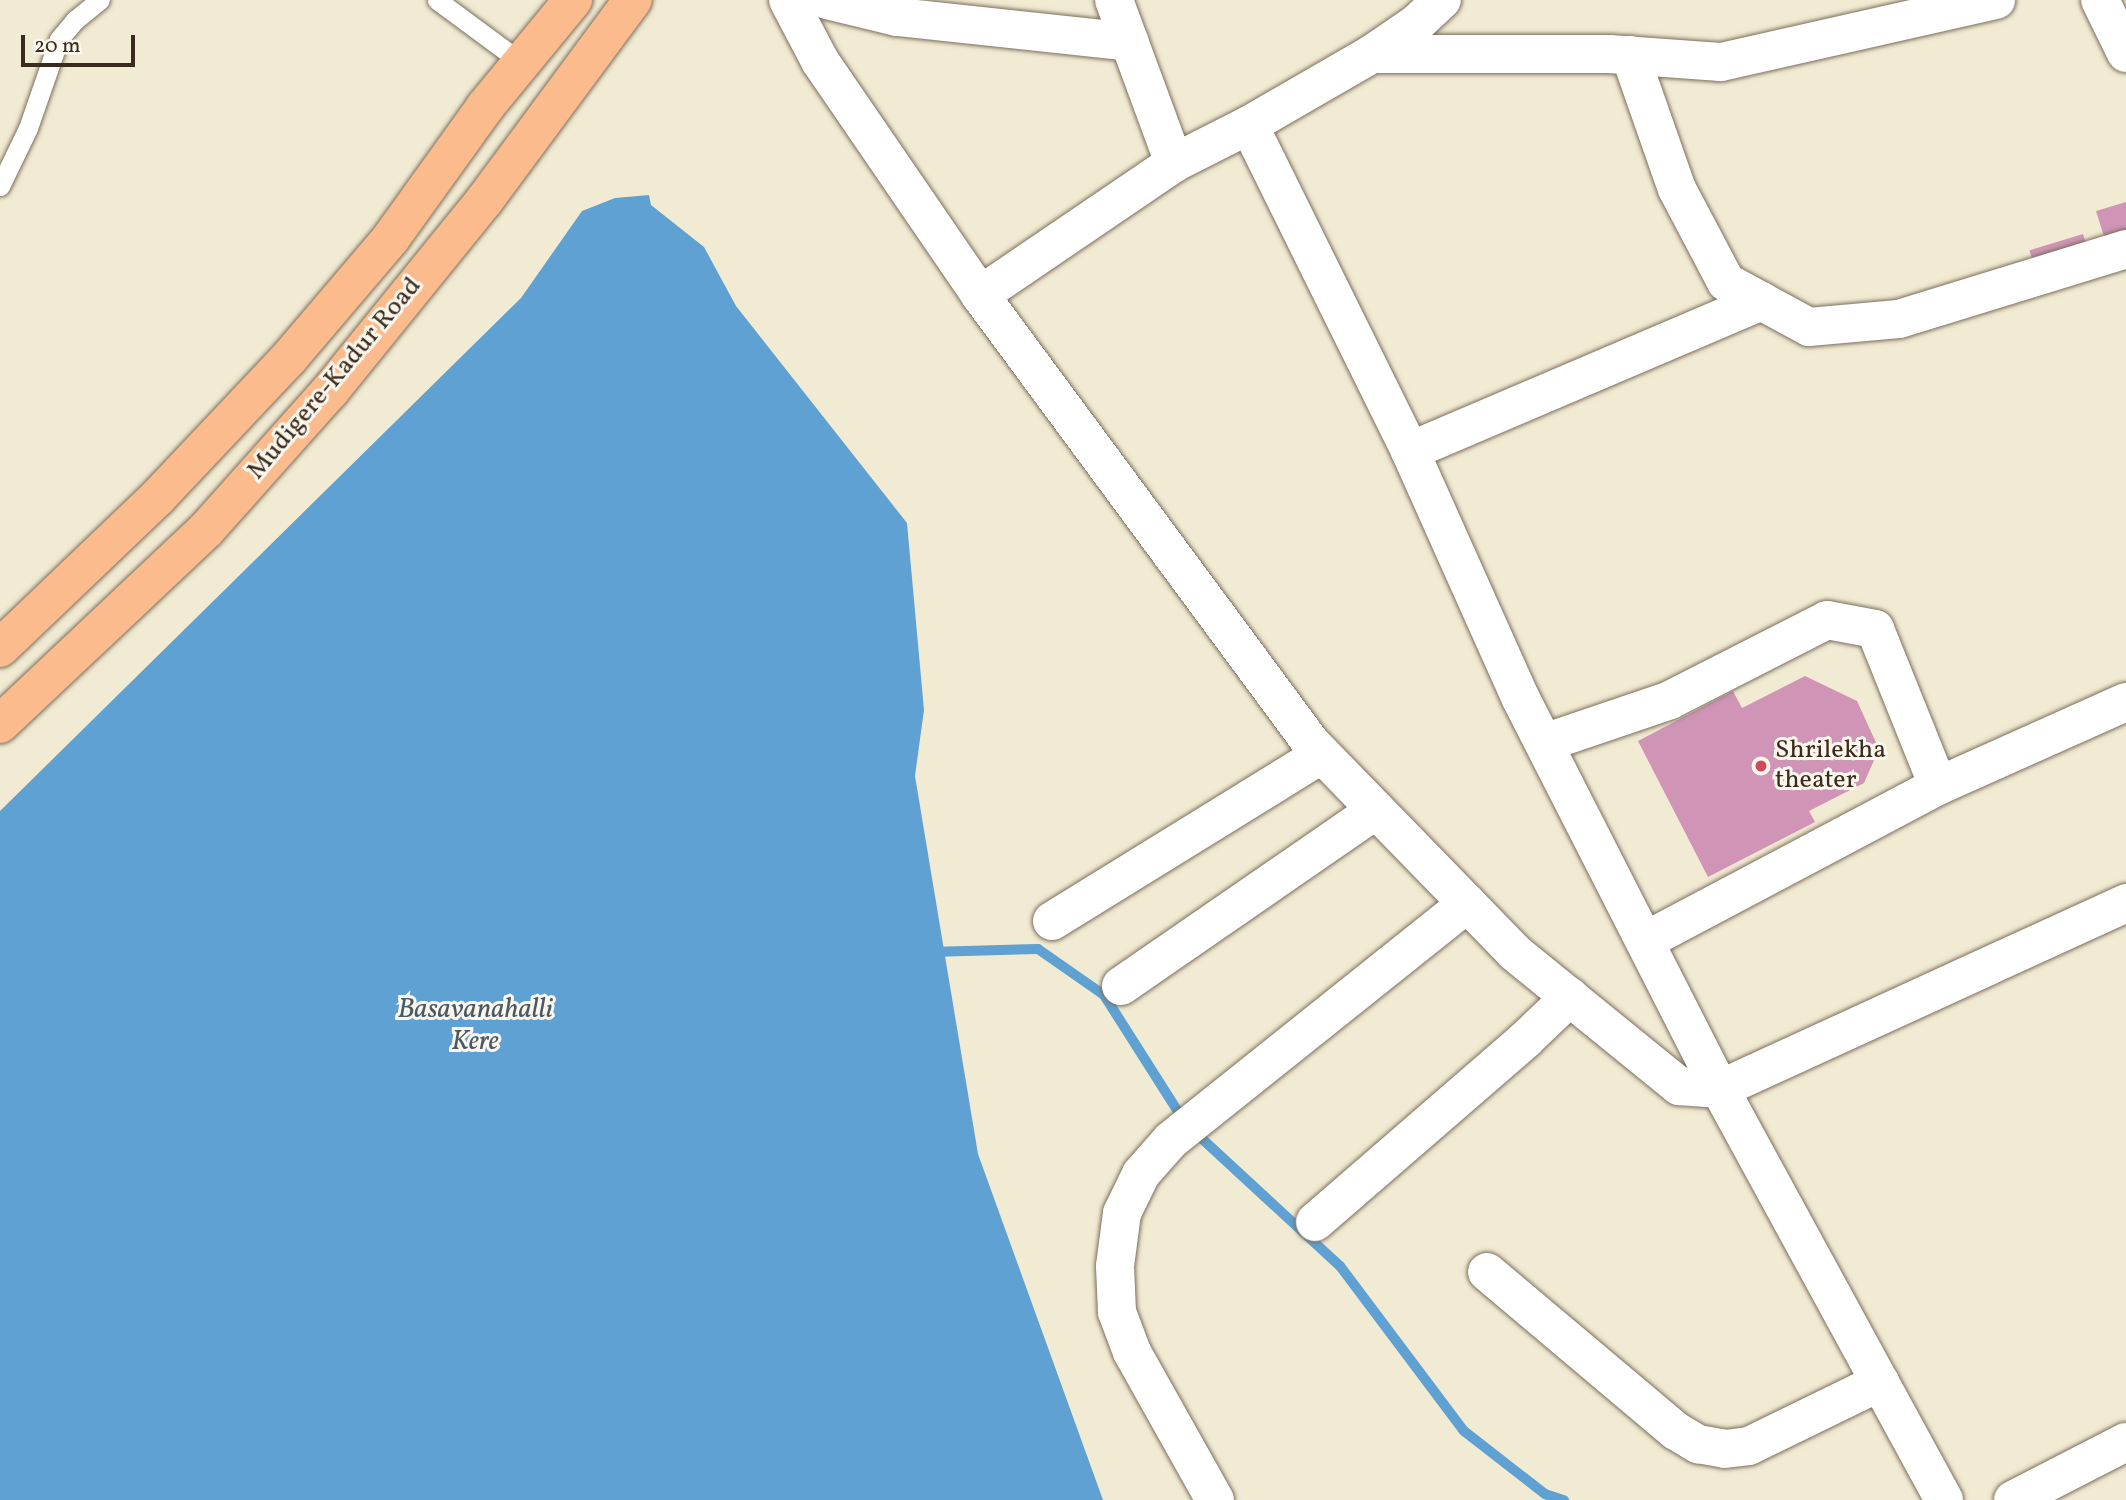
<!DOCTYPE html>
<html>
<head>
<meta charset="utf-8">
<style>
	body { margin:0 }
	#map { position:relative; width:2126px; height:1500px; overflow:hidden; background:#f2ebd3; font-family:Vollkorn,serif }
	div>[style] { position:absolute }
	[style*='--x'] { left:calc(var(--x)*1px); top:calc(var(--y)*1px); width:calc(var(--w)*1px); rotate:calc(var(--a)*1deg) }
	.water>* { inset:0; background:#5ea1d2 }
	.stream>* { height:10px; margin:-5px; padding:0 5px; transform-origin:5px; border-radius:5px; background:#5ea1d2 }
	.building>* { inset:0; background:#d095b6; transform-origin:0 0 }
	.roads { filter:drop-shadow(0 0 2px #7b6e5d) drop-shadow(0 0 2px #7b6e5d) }
	.lane>* { height:19px; margin:-9.5px; padding:0 9.5px; transform-origin:9.5px; border-radius:9.5px; background:#fff }
	.street>* { height:38px; margin:-19px; padding:0 19px; transform-origin:19px; border-radius:19px; background:#fff }
	.highway>* { height:38px; margin:-19px; padding:0 19px; transform-origin:19px; border-radius:19px; background:#fbbb8d }
	.dots>* { width:19px; height:19px; translate:-50% -50%; box-sizing:border-box; border:4px solid #fbf7ec; border-radius:50% }
	span { translate:-50% -50%; white-space:nowrap; text-align:center; line-height:1.15; -webkit-text-stroke:6px #fbf7ec; paint-order:stroke }
	.street-label { font-size:26px; color:#3b2a1e }
	.poi-label { font-size:26px; color:#3b2a1e }
	.left { translate:0 -50%; text-align:left }
	.water-label { font-size:28px; color:#495a66; font-style:italic }
	.scale { position:absolute; left:21px; top:35px; width:114px; height:32px; box-sizing:border-box; border:4px solid #3b2a1e; border-top:0; padding-left:9px; font-size:21px; line-height:24px; white-space:nowrap; color:#3b2a1e; -webkit-text-stroke:5px #fbf7ec; paint-order:stroke }
</style>
</head>
<body>
<div id="map">
	<div class="water">
		<div style="clip-path:polygon(649px 195px,651px 205px,704px 247px,736px 306px,907px 523px,924px 710px,915px 776px,978px 1154px,1103px 1500px,0 1500px,0 811px,521px 298px,582px 211px,615px 198px)"></div>
	</div>
	<div class="stream">
		<div style="--x:930;--y:952;--w:108;--a:-1.6"></div>
		<div style="--x:1038;--y:949;--w:80;--a:34.9"></div>
		<div style="--x:1104;--y:995;--w:153;--a:57.6"></div>
		<div style="--x:1186;--y:1124;--w:209;--a:42.7"></div>
		<div style="--x:1340;--y:1266;--w:206;--a:53.1"></div>
		<div style="--x:1464;--y:1431;--w:103;--a:37.9"></div>
		<div style="--x:1545;--y:1494;--w:20;--a:18"></div>
	</div>
	<div class="building">
		<div style="clip-path:polygon(2126px 202px,2126px 237px,2106px 243px,2096px 211px)"></div>
		<div style="left:2083px;top:234px;width:14px;height:56px;rotate:73deg"></div>
		<div style="clip-path:polygon(1805px 676px,1857px 701px,1879px 749px,1864px 783px,1809px 811px,1815px 822px,1708px 877px,1638px 741px,1733px 691px,1742px 708px)"></div>
	</div>
	<div class="roads">
		<div class="lane">
			<div style="--x:437;--y:0;--w:106;--a:36.5"></div>
			<div style="--x:0;--y:186;--w:64;--a:-64.2"></div>
			<div style="--x:28;--y:128;--w:94;--a:-70.8"></div>
			<div style="--x:59;--y:39;--w:25;--a:-50"></div>
			<div style="--x:75;--y:20;--w:32;--a:-39"></div>
		</div>
		<div class="street">
			<div style="--x:788;--y:0;--w:69;--a:62.3"></div>
			<div style="--x:820;--y:61;--w:283;--a:55.6"></div>
			<div style="--x:980;--y:295;--w:557;--a:53.54"></div>
			<div style="--x:1311;--y:743;--w:291;--a:45.8"></div>
			<div style="--x:1514;--y:952;--w:213;--a:39.1"></div>
			<div style="--x:1679;--y:1086;--w:41;--a:4.2"></div>
			<div style="--x:1720;--y:1089;--w:447;--a:-24.6"></div>
			<div style="--x:827;--y:0;--w:72;--a:13.7"></div>
			<div style="--x:897;--y:17;--w:234;--a:6.1"></div>
			<div style="--x:1114;--y:0;--w:174;--a:69.8"></div>
			<div style="--x:2100;--y:0;--w:59;--a:63.9"></div>
			<div style="--x:1372;--y:54;--w:237;--a:0"></div>
			<div style="--x:1609;--y:54;--w:112;--a:4.1"></div>
			<div style="--x:1721;--y:62;--w:282;--a:-12.7"></div>
			<div style="--x:1630;--y:55;--w:142;--a:70.7"></div>
			<div style="--x:1677;--y:189;--w:105;--a:62.2"></div>
			<div style="--x:1726;--y:282;--w:94;--a:28.5"></div>
			<div style="--x:1809;--y:327;--w:90;--a:-5.1"></div>
			<div style="--x:1899;--y:319;--w:238;--a:-17.1"></div>
			<div style="--x:1249;--y:125;--w:364;--a:63.7"></div>
			<div style="--x:1410;--y:451;--w:269;--a:65.9"></div>
			<div style="--x:1520;--y:697;--w:440;--a:63"></div>
			<div style="--x:1720;--y:1089;--w:468;--a:61.4"></div>
			<div style="--x:980;--y:295;--w:235;--a:-34.2"></div>
			<div style="--x:1174;--y:163;--w:84;--a:-26.9"></div>
			<div style="--x:1249;--y:125;--w:142;--a:-30"></div>
			<div style="--x:1372;--y:54;--w:55;--a:-34.6"></div>
			<div style="--x:1417;--y:23;--w:34;--a:-43"></div>
			<div style="--x:1410;--y:451;--w:382;--a:-23.1"></div>
			<div style="--x:1544;--y:743;--w:133;--a:-18.8"></div>
			<div style="--x:1670;--y:700;--w:176;--a:-27"></div>
			<div style="--x:1827;--y:620;--w:49;--a:10.6"></div>
			<div style="--x:1875;--y:629;--w:169;--a:68.1"></div>
			<div style="--x:1938;--y:786;--w:206;--a:-24.1"></div>
			<div style="--x:1052;--y:921;--w:317;--a:-31.7"></div>
			<div style="--x:1645;--y:941;--w:331;--a:-27.9"></div>
			<div style="--x:1121;--y:986;--w:310;--a:-34.6"></div>
			<div style="--x:1315;--y:1222;--w:279;--a:-40.9"></div>
			<div style="--x:1526;--y:1039;--w:61;--a:-43.7"></div>
			<div style="--x:1487;--y:1272;--w:247;--a:40.1"></div>
			<div style="--x:1676;--y:1431;--w:26;--a:31"></div>
			<div style="--x:1698;--y:1444;--w:27;--a:10"></div>
			<div style="--x:1725;--y:1449;--w:24;--a:-7"></div>
			<div style="--x:1749;--y:1446;--w:146;--a:-26"></div>
			<div style="--x:1215;--y:1500;--w:170;--a:-119.3"></div>
			<div style="--x:1132;--y:1352;--w:43;--a:-110.6"></div>
			<div style="--x:1117;--y:1312;--w:46;--a:-92.5"></div>
			<div style="--x:1115;--y:1266;--w:53;--a:-82.5"></div>
			<div style="--x:1122;--y:1213;--w:43;--a:-64"></div>
			<div style="--x:1141;--y:1174;--w:45;--a:-48.6"></div>
			<div style="--x:1171;--y:1140;--w:379;--a:-38.6"></div>
			<div style="--x:2013;--y:1500;--w:127;--a:-27.2"></div>
		</div>
		<div class="highway">
			<div style="--x:0;--y:648;--w:219;--a:-43.7"></div>
			<div style="--x:158;--y:497;--w:191;--a:-46.7"></div>
			<div style="--x:289;--y:358;--w:157;--a:-49.6"></div>
			<div style="--x:391;--y:238;--w:161;--a:-54.3"></div>
			<div style="--x:485;--y:107;--w:139;--a:-50.6"></div>
			<div style="--x:0;--y:724;--w:283;--a:-43.3"></div>
			<div style="--x:206;--y:530;--w:186;--a:-48.3"></div>
			<div style="--x:330;--y:391;--w:245;--a:-51"></div>
			<div style="--x:484;--y:201;--w:250;--a:-53.5"></div>
		</div>
	</div>
	<div class="dots">
		<div style="left:1761px;top:766px;background:#d1495b"></div>
	</div>
	<div class="street-label">
		<span style="left:335px;top:379px;rotate:-50deg">Mudigere-Kadur Road</span>
	</div>
	<div class="poi-label">
		<span class="left" style="left:1775px;top:766px">Shrilekha<br>theater</span>
	</div>
	<div class="water-label">
		<span style="left:475px;top:1026px">Basavanahalli<br>Kere</span>
	</div>
	<div class="scale">20 m</div>
</div>
</body>
</html>
